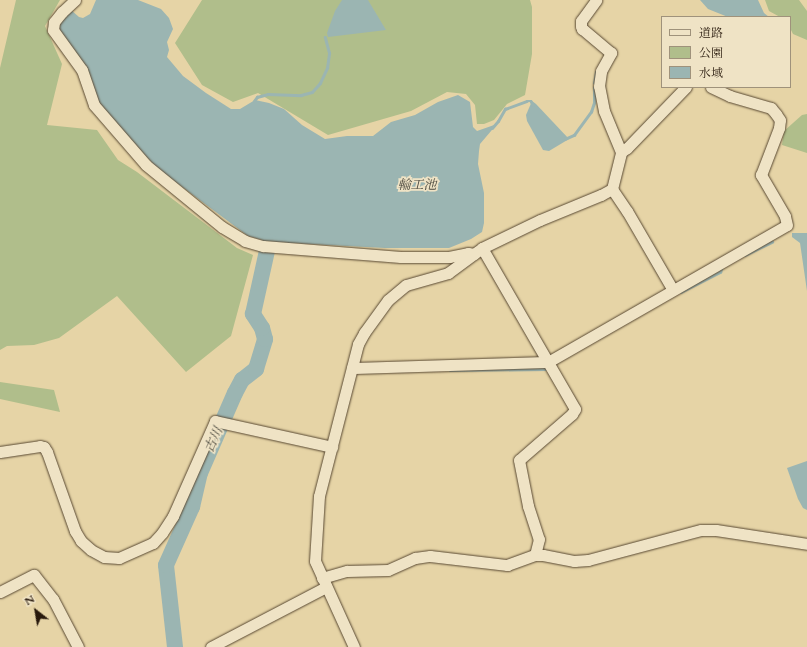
<!DOCTYPE html>
<html>
<head>
<meta charset="utf-8">
<style>
	body { margin:0 }
	#map { position:relative; width:807px; height:647px; overflow:hidden; background:#e6d4a6; font-family:Cardo,"Noto Serif JP",serif }
	div>[style] { position:absolute }
	[style*='--x'] { left:calc(var(--x)*1px); top:calc(var(--y)*1px); width:calc(var(--w)*1px); rotate:calc(var(--a)*1deg) }
	.green>* { inset:0; background:#b0be8b }
	.water>* { inset:0; background:#9bb5b2 }
	.stream>* { height:2.5px; margin:-1.25px; padding:0 1.25px; transform-origin:1.25px; border-radius:1.25px; background:#9bb5b2 }
	.river>* { height:16px; margin:-8px; padding:0 8px; transform-origin:8px; border-radius:8px; background:#9bb5b2 }
	.roads { filter:drop-shadow(0 0 1px #584832) drop-shadow(0 0 1px #584832) }
	.minor>* { height:11px; margin:-5.5px; padding:0 5.5px; transform-origin:5.5px; border-radius:5.5px; background:#efe3c5 }
	span { translate:-50% -50%; white-space:nowrap; text-align:center; line-height:1.15; -webkit-text-stroke:3.5px #efe3c5; paint-order:stroke }
	.water-label { font-size:13px; color:#4a483e; font-style:italic }
	.legend { position:absolute; left:661px; top:16px; width:130px; height:72px; box-sizing:border-box; background:#efe3c5; border:1px solid #9f927b; margin:0; padding:5px 7px; list-style:none; font-size:12px; color:#28190c }
	.legend li { display:flex; align-items:center; gap:8px; height:20px }
	.legend b { width:20px; border:1px solid #9f927b }
	.north { position:absolute; left:16px; top:591px; width:40px; height:40px; -webkit-text-stroke:3px #efe3c5; paint-order:stroke; rotate:329deg; font-size:11px; font-weight:700; line-height:16px; text-align:center; color:#28190c }
	.north::after { content:''; display:block; margin:auto; width:14px; height:18px; background:#28190c; clip-path:polygon(50% 0,100% 100%,50% 72%,0 100%) }
</style>
</head>
<body>
<div id="map">
	<div class="green">
		<div style="clip-path:polygon(16px 0,60px 0,45px 26px,62px 64px,47px 125px,97px 130px,118px 160px,137px 172px,237px 248px,253px 255px,231px 336px,186px 372px,117px 296px,59px 338px,34px 345px,7px 346px,0 350px,0 68px)"></div>
		<div style="clip-path:polygon(202px 0,530px 0,532px 7px,532px 54px,525px 95px,507px 104px,494px 120px,484px 124px,477px 124px,475px 105px,466px 94px,447px 92px,411px 111px,328px 135px,258px 93px,233px 102px,202px 85px,175px 43px)"></div>
		<div style="clip-path:polygon(765px 0,799px 0,807px 11px,807px 40px,793px 34px,790px 28px,790px 17px,780px 17px,769px 11px)"></div>
		<div style="clip-path:polygon(807px 114px,807px 153px,782px 145px,784px 131px,802px 115px)"></div>
		<div style="clip-path:polygon(0 382px,54px 390px,60px 412px,0 399px)"></div>
	</div>
	<div class="water">
		<div style="clip-path:polygon(96px 0,138px 0,161px 9px,169px 18px,173px 29px,167px 42px,169px 50px,167px 57px,183px 76px,206px 93px,231px 109px,240px 109px,255px 100px,269px 103px,284px 109px,302px 125px,325px 139px,347px 136px,373px 136px,391px 122px,415px 115px,438px 102px,458px 95px,470px 102px,473px 127px,477px 131px,497px 124px,480px 144px,479px 151px,478px 164px,484px 193px,484px 223px,482px 232px,471px 239px,449px 248px,385px 248px,269px 242px,248px 236px,158px 169px,98px 105px,59px 28px,62px 20px,71px 10px,79px 17px,83px 18px,90px 14px)"></div>
		<div style="clip-path:polygon(342px 0,368px 0,386px 30px,328px 37px,327px 33px,335px 11px)"></div>
		<div style="clip-path:polygon(700px 0,758px 0,764px 13px,769px 17px,728px 17px,708px 9px)"></div>
		<div style="clip-path:polygon(532px 101px,536px 104px,569px 139px,549px 151px,543px 150px,527px 121px,526px 115px)"></div>
		<div style="clip-path:polygon(792px 233px,807px 233px,807px 291px,800px 243px,792px 237px)"></div>
		<div style="clip-path:polygon(807px 461px,807px 510px,803px 508px,798px 499px,787px 468px)"></div>
	</div>
	<div class="stream">
		<div style="--x:594;--y:83;--w:11;--a:-80"></div>
		<div style="--x:254;--y:101;--w:5;--a:-53"></div>
		<div style="--x:257;--y:97;--w:11;--a:-15"></div>
		<div style="--x:268;--y:94;--w:33;--a:2"></div>
		<div style="--x:301;--y:95;--w:11;--a:-15"></div>
		<div style="--x:312;--y:92;--w:12;--a:-48"></div>
		<div style="--x:320;--y:83;--w:17;--a:-65"></div>
		<div style="--x:327;--y:68;--w:15;--a:-82"></div>
		<div style="--x:329;--y:53;--w:16;--a:-105"></div>
		<div style="--x:492;--y:128;--w:9;--a:-49"></div>
		<div style="--x:498;--y:121;--w:14;--a:-60"></div>
		<div style="--x:505;--y:109;--w:23;--a:-20"></div>
		<div style="--x:527;--y:101;--w:4;--a:0"></div>
		<div style="--x:531;--y:101;--w:4;--a:63"></div>
		<div style="--x:565;--y:139;--w:10;--a:-24"></div>
		<div style="--x:574;--y:135;--w:29;--a:-54"></div>
		<div style="--x:591;--y:112;--w:9;--a:-72"></div>
		<div style="--x:594;--y:103;--w:15;--a:-90"></div>
		<div style="--x:745;--y:255;--w:30;--a:-26"></div>
		<div style="--x:681;--y:292;--w:44;--a:-27.1"></div>
		<div style="--x:720;--y:272;--w:5;--a:-68"></div>
		<div style="--x:450;--y:370;--w:96;--a:-0.6"></div>
	</div>
	<div class="river">
		<div style="--x:175;--y:647;--w:82;--a:-96.3"></div>
		<div style="--x:166;--y:565;--w:64;--a:-65.9"></div>
		<div style="--x:192;--y:507;--w:35;--a:-77"></div>
		<div style="--x:200;--y:473;--w:87;--a:-66.4"></div>
		<div style="--x:235;--y:393;--w:15;--a:-62"></div>
		<div style="--x:242;--y:380;--w:18;--a:-38"></div>
		<div style="--x:256;--y:369;--w:31;--a:-73"></div>
		<div style="--x:265;--y:339;--w:11;--a:-105"></div>
		<div style="--x:262;--y:328;--w:17;--a:-123"></div>
		<div style="--x:253;--y:314;--w:74;--a:-77.5"></div>
	</div>
	<div class="roads">
		<div class="minor">
			<div style="--x:75;--y:0;--w:18;--a:137"></div>
			<div style="--x:62;--y:12;--w:13;--a:129"></div>
			<div style="--x:54;--y:22;--w:8;--a:97"></div>
			<div style="--x:53;--y:30;--w:49;--a:54.1"></div>
			<div style="--x:82;--y:70;--w:37;--a:71"></div>
			<div style="--x:94;--y:105;--w:79;--a:49.1"></div>
			<div style="--x:146;--y:165;--w:98;--a:39.2"></div>
			<div style="--x:222;--y:227;--w:27;--a:31"></div>
			<div style="--x:245;--y:241;--w:19;--a:16"></div>
			<div style="--x:263;--y:246;--w:138;--a:4.6"></div>
			<div style="--x:401;--y:257;--w:48;--a:0"></div>
			<div style="--x:449;--y:257;--w:19;--a:-12"></div>
			<div style="--x:468;--y:253;--w:6;--a:9"></div>
			<div style="--x:621;--y:152;--w:7;--a:-34"></div>
			<div style="--x:627;--y:148;--w:85;--a:-46"></div>
			<div style="--x:612;--y:189;--w:27;--a:56"></div>
			<div style="--x:627;--y:211;--w:91;--a:59.8"></div>
			<div style="--x:482;--y:248;--w:186;--a:60"></div>
			<div style="--x:575;--y:409;--w:6;--a:121"></div>
			<div style="--x:572;--y:414;--w:70;--a:139"></div>
			<div style="--x:519;--y:460;--w:47;--a:78.9"></div>
			<div style="--x:528;--y:506;--w:35;--a:72"></div>
			<div style="--x:539;--y:539;--w:16;--a:104"></div>
			<div style="--x:352;--y:368;--w:196;--a:-1.8"></div>
			<div style="--x:548;--y:362;--w:275;--a:-29.8"></div>
			<div style="--x:787;--y:225;--w:9;--a:-103"></div>
			<div style="--x:785;--y:216;--w:48;--a:-120.3"></div>
			<div style="--x:761;--y:175;--w:50;--a:-69"></div>
			<div style="--x:779;--y:128;--w:8;--a:-83"></div>
			<div style="--x:780;--y:120;--w:7;--a:-124"></div>
			<div style="--x:776;--y:114;--w:8;--a:-130"></div>
			<div style="--x:771;--y:108;--w:43;--a:-163.7"></div>
			<div style="--x:730;--y:96;--w:21;--a:-155"></div>
			<div style="--x:0;--y:452;--w:40;--a:-8.5"></div>
			<div style="--x:40;--y:446;--w:4;--a:14"></div>
			<div style="--x:44;--y:447;--w:6;--a:59"></div>
			<div style="--x:47;--y:452;--w:84;--a:70.5"></div>
			<div style="--x:75;--y:531;--w:12;--a:59"></div>
			<div style="--x:81;--y:541;--w:13;--a:42"></div>
			<div style="--x:91;--y:550;--w:15;--a:28"></div>
			<div style="--x:104;--y:557;--w:15;--a:4"></div>
			<div style="--x:119;--y:558;--w:37;--a:-24"></div>
			<div style="--x:153;--y:543;--w:13;--a:-48"></div>
			<div style="--x:162;--y:533;--w:20;--a:-57"></div>
			<div style="--x:173;--y:516;--w:104;--a:-66.1"></div>
			<div style="--x:215;--y:421;--w:120;--a:12.5"></div>
			<div style="--x:322;--y:578;--w:26;--a:-16"></div>
			<div style="--x:347;--y:571;--w:41;--a:-1.4"></div>
			<div style="--x:388;--y:570;--w:30;--a:-24"></div>
			<div style="--x:415;--y:558;--w:15;--a:-8"></div>
			<div style="--x:430;--y:556;--w:78;--a:6.7"></div>
			<div style="--x:507;--y:565;--w:30;--a:-20"></div>
			<div style="--x:535;--y:555;--w:8;--a:0"></div>
			<div style="--x:543;--y:555;--w:32;--a:11"></div>
			<div style="--x:574;--y:561;--w:14;--a:-4"></div>
			<div style="--x:588;--y:560;--w:117;--a:-14.9"></div>
			<div style="--x:701;--y:530;--w:15;--a:0"></div>
			<div style="--x:716;--y:530;--w:92;--a:8.7"></div>
			<div style="--x:0;--y:592;--w:38;--a:-27"></div>
			<div style="--x:34;--y:575;--w:31;--a:52"></div>
			<div style="--x:53;--y:599;--w:54;--a:62.5"></div>
			<div style="--x:211;--y:647;--w:130;--a:-27.6"></div>
			<div style="--x:354;--y:647;--w:94;--a:-114.4"></div>
			<div style="--x:315;--y:561;--w:65;--a:-86.5"></div>
			<div style="--x:319;--y:496;--w:157;--a:-75.6"></div>
			<div style="--x:358;--y:344;--w:13;--a:-61"></div>
			<div style="--x:364;--y:333;--w:41;--a:-54"></div>
			<div style="--x:388;--y:300;--w:23;--a:-40"></div>
			<div style="--x:406;--y:285;--w:44;--a:-15.9"></div>
			<div style="--x:448;--y:273;--w:42;--a:-36.3"></div>
			<div style="--x:482;--y:248;--w:64;--a:-25.8"></div>
			<div style="--x:540;--y:220;--w:66;--a:-22.3"></div>
			<div style="--x:601;--y:195;--w:13;--a:-29"></div>
			<div style="--x:612;--y:189;--w:38;--a:-76"></div>
			<div style="--x:621;--y:152;--w:44;--a:-112.5"></div>
			<div style="--x:604;--y:111;--w:25;--a:-101"></div>
			<div style="--x:599;--y:86;--w:15;--a:-82"></div>
			<div style="--x:601;--y:71;--w:21;--a:-61"></div>
			<div style="--x:611;--y:53;--w:38;--a:-140"></div>
			<div style="--x:582;--y:29;--w:3;--a:-108"></div>
			<div style="--x:581;--y:26;--w:5;--a:-90"></div>
			<div style="--x:581;--y:21;--w:26;--a:-54"></div>
		</div>
	</div>
	<div class="water-label">
		<span style="left:417px;top:185px">輪工池</span>
		<span style="left:214px;top:440px;rotate:-66deg">古川</span>
	</div>
	<ul class="legend">
	<li><b style="height:5px;background:#efe3c5"></b>道路</li>
	<li><b style="height:11px;background:#b0be8b"></b>公園</li>
	<li><b style="height:11px;background:#9bb5b2"></b>水域</li>
	</ul>
	<div class="north">N</div>
</div>
</body>
</html>
